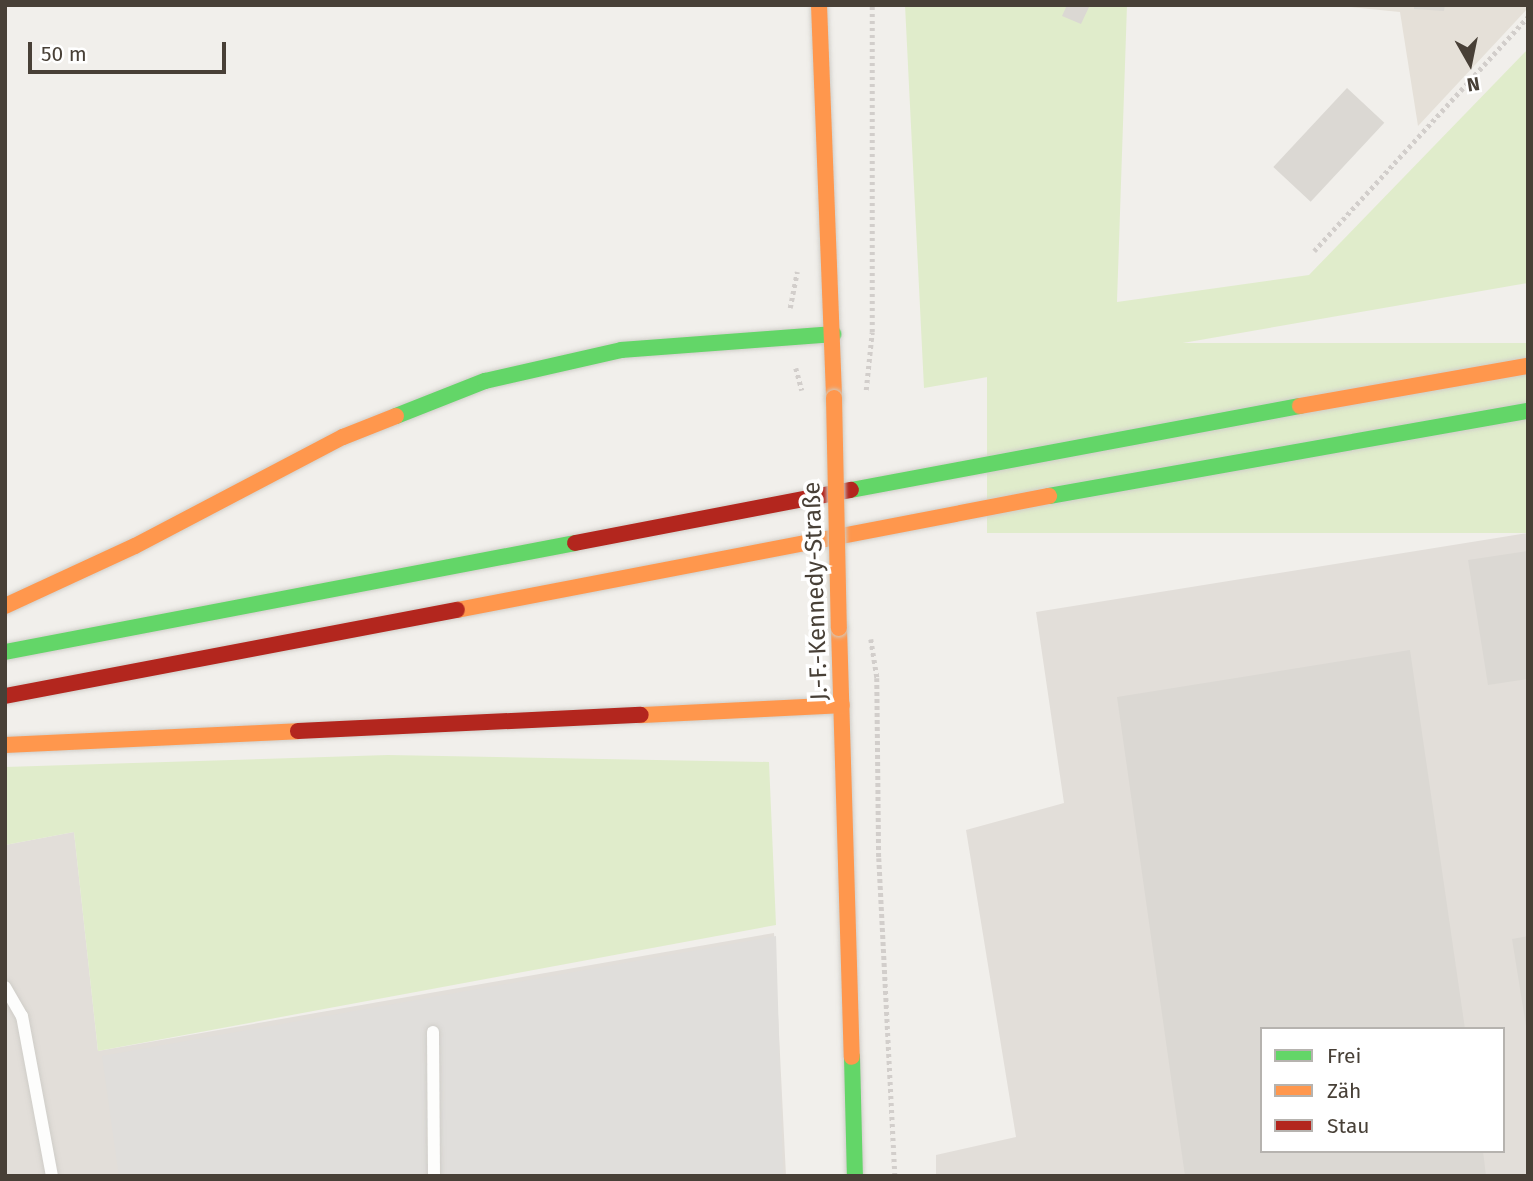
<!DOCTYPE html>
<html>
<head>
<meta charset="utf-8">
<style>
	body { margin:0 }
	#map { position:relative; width:1533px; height:1181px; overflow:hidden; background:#f1efeb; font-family:"Fira Sans",sans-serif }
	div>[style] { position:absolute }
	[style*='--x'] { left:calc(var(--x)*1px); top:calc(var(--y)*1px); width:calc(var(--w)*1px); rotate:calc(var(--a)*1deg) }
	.residential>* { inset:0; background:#e5e0d8 }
	.industrial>* { inset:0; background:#e2ded9 }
	.green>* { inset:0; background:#e0eccb; transform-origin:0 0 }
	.parking>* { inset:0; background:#e0dedb }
	.building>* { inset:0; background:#dbd8d3; transform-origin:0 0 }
	.path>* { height:4.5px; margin-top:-2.25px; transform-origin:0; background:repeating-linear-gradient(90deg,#d2cecb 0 3.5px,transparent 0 7px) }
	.roads { filter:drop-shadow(0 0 2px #cfcdc8) drop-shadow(0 0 2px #cfcdc8) }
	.lane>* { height:12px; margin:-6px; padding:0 6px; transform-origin:6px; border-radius:6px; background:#fdfdfc }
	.fast>* { height:16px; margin:-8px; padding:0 8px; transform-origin:8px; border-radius:8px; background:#63d668 }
	.slow>* { height:16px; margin:-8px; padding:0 8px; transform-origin:8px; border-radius:8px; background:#ff974d }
	.jam>* { height:16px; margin:-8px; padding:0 8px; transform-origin:8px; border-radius:8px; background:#b3261e }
	.bridges { filter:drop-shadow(0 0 2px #d0ccc2) drop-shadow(0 0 2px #d0ccc2) }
	.slow-bridge>* { height:16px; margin:-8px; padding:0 8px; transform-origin:8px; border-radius:8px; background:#ff974d }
	span { translate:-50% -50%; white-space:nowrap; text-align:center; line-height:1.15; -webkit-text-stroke:7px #fff; paint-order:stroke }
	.street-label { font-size:24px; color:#484037 }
	.frame { position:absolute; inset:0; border:7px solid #484037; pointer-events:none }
	.legend { position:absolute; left:1260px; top:1027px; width:245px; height:126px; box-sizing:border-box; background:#fff; border:2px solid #b6b3af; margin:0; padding:9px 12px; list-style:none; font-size:21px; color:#484037 }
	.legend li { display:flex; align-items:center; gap:14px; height:35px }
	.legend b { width:35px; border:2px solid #b6b3af }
	.north { position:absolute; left:1435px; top:28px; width:70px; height:70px; -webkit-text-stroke:5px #fff; paint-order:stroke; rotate:171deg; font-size:19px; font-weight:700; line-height:28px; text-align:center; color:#484037 }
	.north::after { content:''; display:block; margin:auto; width:24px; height:32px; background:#484037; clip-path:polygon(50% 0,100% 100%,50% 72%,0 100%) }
	.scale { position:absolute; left:28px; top:42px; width:198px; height:32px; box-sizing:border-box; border:4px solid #484037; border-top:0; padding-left:9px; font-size:21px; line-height:24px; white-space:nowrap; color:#484037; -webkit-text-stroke:5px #fff; paint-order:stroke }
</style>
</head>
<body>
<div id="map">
	<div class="residential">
		<div style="clip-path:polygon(1330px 5px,1528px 5px,1528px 8px,1418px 126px,1400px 12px)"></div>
	</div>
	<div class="industrial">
		<div style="clip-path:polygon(evenodd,1528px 533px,1528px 1176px,936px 1176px,936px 1155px,1016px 1137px,966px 830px,1064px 803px,1036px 612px,1528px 533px,1262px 1029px,1503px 1029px,1503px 1151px,1262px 1151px,1262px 1029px)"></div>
		<div style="clip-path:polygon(74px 832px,98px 1051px,774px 933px,786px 1176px,5px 1176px,5px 845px)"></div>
	</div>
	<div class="green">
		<div style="clip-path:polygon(905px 5px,1127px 5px,1117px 302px,1309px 275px,1528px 49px,1528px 283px,924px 388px)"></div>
		<div style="left:1528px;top:343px;width:190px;height:541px;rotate:90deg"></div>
		<div style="clip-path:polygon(388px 755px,769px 762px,776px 925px,98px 1051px,74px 832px,5px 845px,5px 767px)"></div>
	</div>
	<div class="parking">
		<div style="clip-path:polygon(776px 936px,783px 1176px,119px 1176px,102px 1056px)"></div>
	</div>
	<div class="building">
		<div style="clip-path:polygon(1067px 5px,1090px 5px,1081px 24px,1062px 16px)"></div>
		<div style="clip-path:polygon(1414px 5px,1445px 5px,1444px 11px,1414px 9px)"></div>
		<div style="left:1347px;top:88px;width:51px;height:108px;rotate:43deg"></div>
		<div style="clip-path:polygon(1528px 551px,1528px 679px,1488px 685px,1468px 560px)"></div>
		<div style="clip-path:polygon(1410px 650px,1465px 1029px,1262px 1029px,1262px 1151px,1483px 1151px,1486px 1176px,1185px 1176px,1117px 697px)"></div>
		<div style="clip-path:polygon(1528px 936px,1528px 1026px,1526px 1026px,1512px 939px)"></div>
	</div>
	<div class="path">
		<div style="--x:1314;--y:251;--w:317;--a:-47.6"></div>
		<div style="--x:790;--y:308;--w:37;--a:-79"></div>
		<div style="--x:796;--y:368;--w:23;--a:75"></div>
		<div style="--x:866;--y:390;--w:58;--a:-84.1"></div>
		<div style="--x:872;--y:332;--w:327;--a:-90"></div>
		<div style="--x:871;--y:639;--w:39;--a:81"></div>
		<div style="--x:877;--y:678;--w:180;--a:89.4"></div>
		<div style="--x:879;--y:858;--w:318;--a:87.1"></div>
	</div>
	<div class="roads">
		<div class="lane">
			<div style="--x:5;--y:987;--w:34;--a:60"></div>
			<div style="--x:22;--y:1016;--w:163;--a:79.4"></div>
			<div style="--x:433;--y:1032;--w:144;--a:89.6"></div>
		</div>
		<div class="fast">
			<div style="--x:396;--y:416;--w:96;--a:-21.5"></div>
			<div style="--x:485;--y:381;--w:140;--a:-12.8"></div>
			<div style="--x:622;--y:350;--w:212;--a:-4.3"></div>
			<div style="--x:851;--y:490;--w:457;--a:-10.6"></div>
			<div style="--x:1049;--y:496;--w:486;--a:-10.1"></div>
			<div style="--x:5;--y:652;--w:580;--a:-10.83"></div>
			<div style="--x:852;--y:1057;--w:119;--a:88.6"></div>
		</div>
		<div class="slow">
			<div style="--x:819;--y:5;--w:393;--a:87.8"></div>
			<div style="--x:1300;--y:406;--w:231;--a:-10"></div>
			<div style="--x:5;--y:606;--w:143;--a:-24.8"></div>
			<div style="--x:135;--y:546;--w:235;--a:-27.7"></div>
			<div style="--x:343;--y:437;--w:57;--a:-21.6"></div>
			<div style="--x:457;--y:610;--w:603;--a:-10.9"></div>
			<div style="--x:839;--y:628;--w:429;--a:88.3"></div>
			<div style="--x:641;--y:715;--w:201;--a:-2.8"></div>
			<div style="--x:5;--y:745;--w:293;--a:-2.7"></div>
		</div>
		<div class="jam">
			<div style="--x:575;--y:543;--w:281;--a:-10.9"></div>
			<div style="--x:5;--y:696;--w:460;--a:-10.8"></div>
			<div style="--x:298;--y:731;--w:343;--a:-2.7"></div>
		</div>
	</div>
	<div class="bridges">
		<div class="slow-bridge">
			<div style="--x:834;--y:398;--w:230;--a:88.8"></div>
		</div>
	</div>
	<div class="street-label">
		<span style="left:816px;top:591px;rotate:-92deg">J.-F.-Kennedy-Straße</span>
	</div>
	<div class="frame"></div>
	<ul class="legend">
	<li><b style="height:9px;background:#63d668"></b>Frei</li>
	<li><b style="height:9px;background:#ff974d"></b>Zäh</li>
	<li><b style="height:9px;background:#b3261e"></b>Stau</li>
	</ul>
	<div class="north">N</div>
	<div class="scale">50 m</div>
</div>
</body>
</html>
